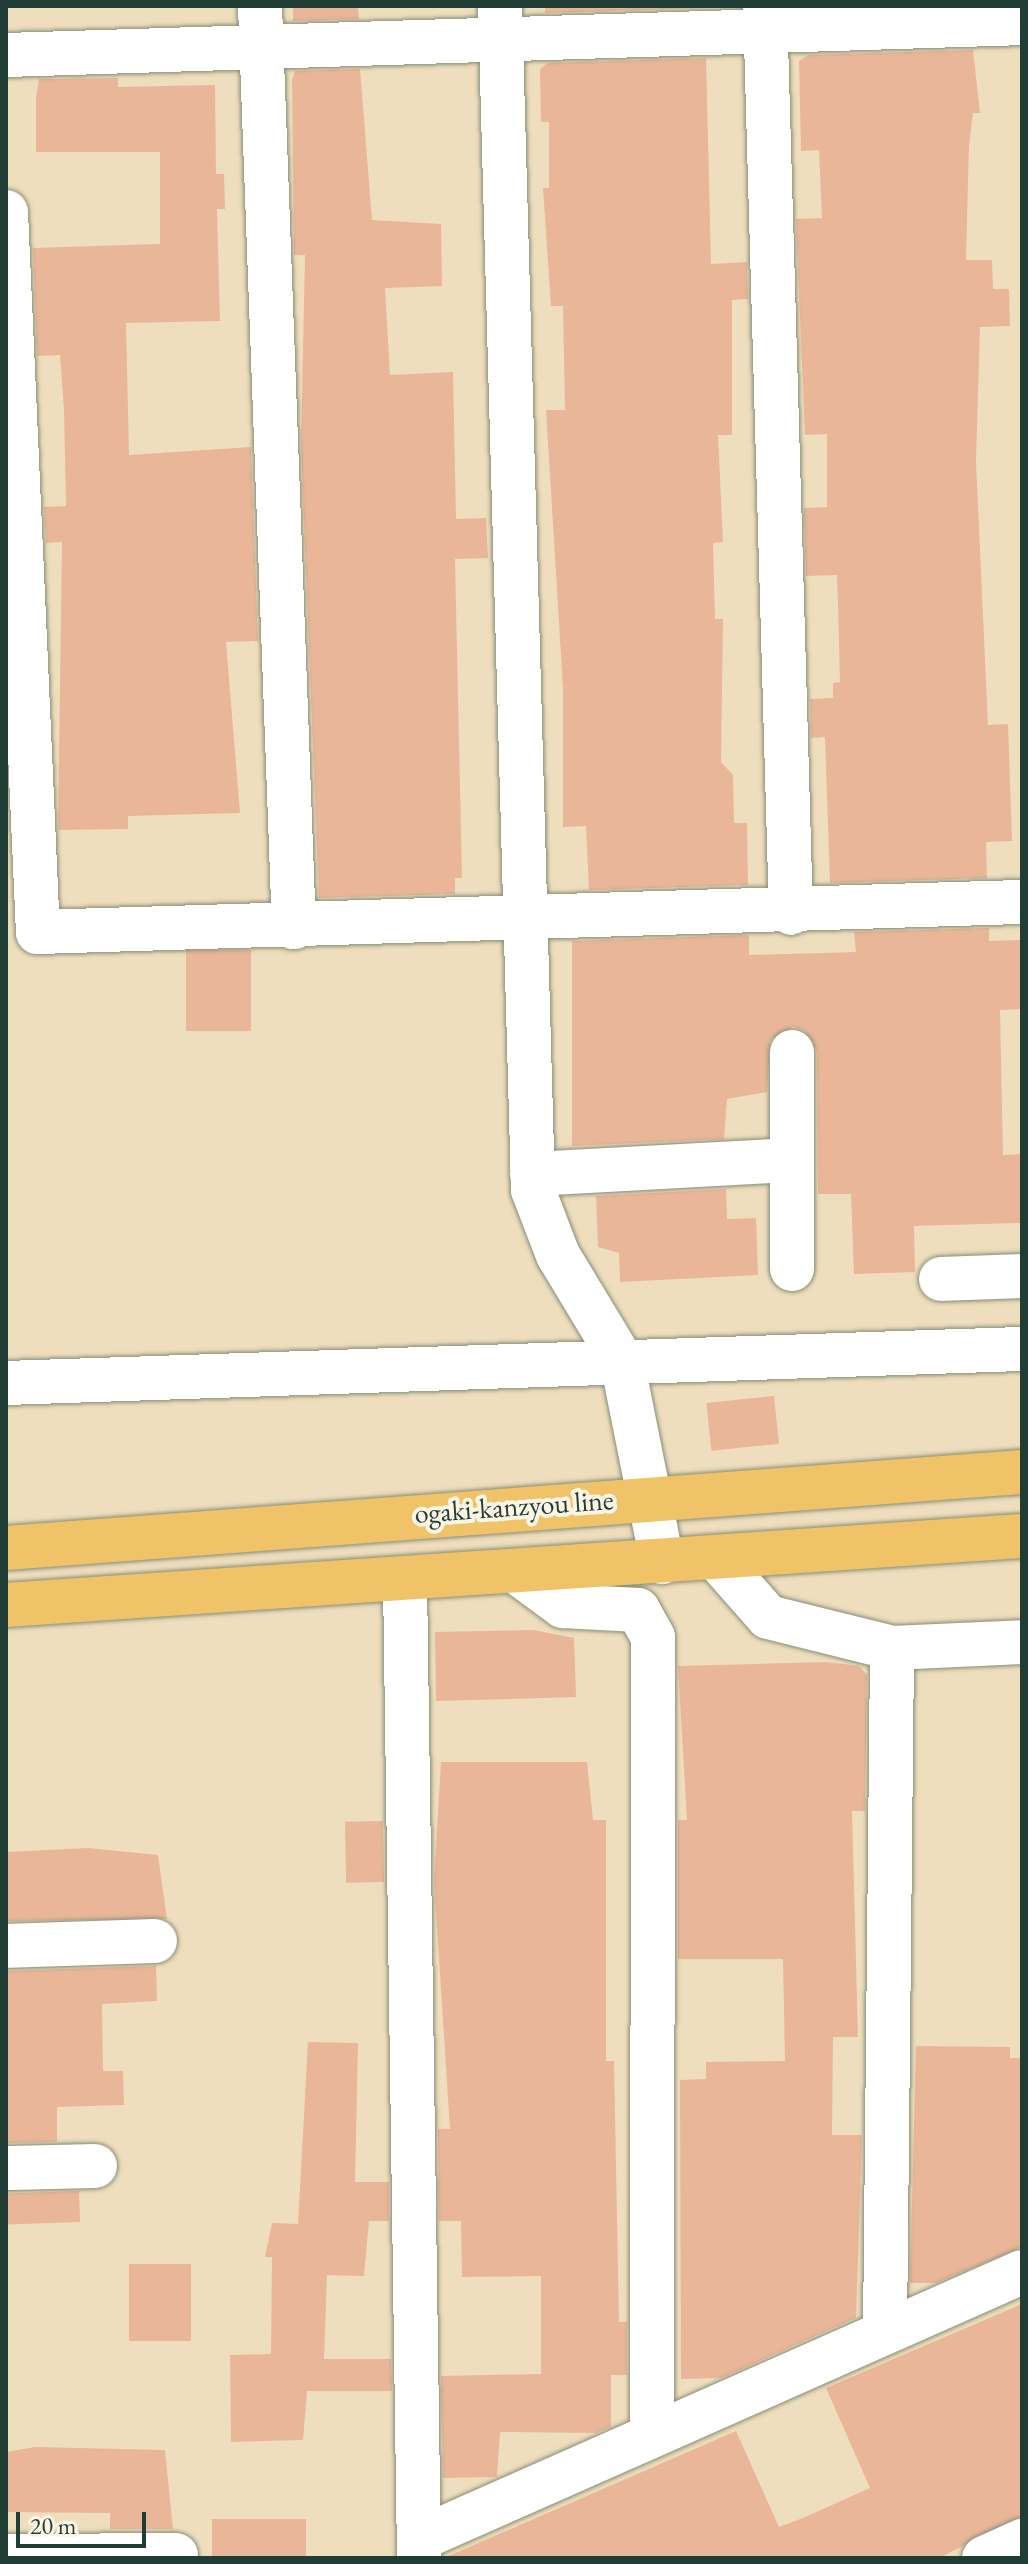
<!DOCTYPE html>
<html>
<head>
<meta charset="utf-8">
<style>
	body { margin:0 }
	#map { position:relative; width:1028px; height:2564px; overflow:hidden; background:#efdebd; font-family:"EB Garamond",serif }
	div>[style] { position:absolute }
	[style*='--x'] { left:calc(var(--x)*1px); top:calc(var(--y)*1px); width:calc(var(--w)*1px); rotate:calc(var(--a)*1deg) }
	.building>* { inset:0; background:#eab699; transform-origin:0 0 }
	.roads { filter:drop-shadow(0 0 2px #878e78) drop-shadow(0 0 2px #878e78) }
	.minor>* { height:44px; margin:-22px; padding:0 22px; transform-origin:22px; border-radius:22px; background:#fff }
	.major>* { height:44px; margin:-22px; padding:0 22px; transform-origin:22px; border-radius:22px; background:#f0c369 }
	span { translate:-50% -50%; white-space:nowrap; text-align:center; line-height:1.15; -webkit-text-stroke:8px #fcf5e5; paint-order:stroke }
	.street-label { font-size:28px; color:#1f3d34 }
	.frame { position:absolute; inset:0; border:8px solid #1f3d34; pointer-events:none }
	.scale { position:absolute; left:16px; top:2512px; width:130px; height:36px; box-sizing:border-box; border:4px solid #1f3d34; border-top:0; padding-left:10px; font-size:24px; line-height:28px; white-space:nowrap; color:#1f3d34; -webkit-text-stroke:6px #fcf5e5; paint-order:stroke }
</style>
</head>
<body>
<div id="map">
	<div class="building">
		<div style="clip-path:polygon(293px 6px,358px 6px,359px 19px,293px 21px)"></div>
		<div style="clip-path:polygon(545px 6px,705px 6px,705px 8px,545px 13px)"></div>
		<div style="clip-path:polygon(973px 50px,980px 113px,973px 113px,969px 146px,966px 260px,992px 260px,993px 289px,1009px 289px,1010px 326px,980px 327px,976px 462px,988px 725px,1008px 724px,1012px 841px,986px 842px,987px 878px,830px 883px,825px 737px,811px 738px,810px 699px,833px 698px,833px 683px,840px 682px,838px 604px,837px 575px,806px 576px,804px 508px,827px 507px,827px 434px,805px 435px,796px 219px,822px 218px,819px 150px,801px 151px,799px 61px,808px 55px)"></div>
		<div style="clip-path:polygon(706px 58px,711px 264px,747px 262px,748px 299px,732px 300px,732px 435px,718px 435px,723px 542px,713px 543px,715px 619px,723px 619px,721px 762px,733px 775px,734px 823px,747px 823px,748px 885px,589px 890px,586px 826px,563px 827px,563px 688px,546px 410px,565px 410px,563px 306px,551px 306px,543px 188px,549px 188px,549px 122px,541px 122px,540px 69px,548px 63px)"></div>
		<div style="clip-path:polygon(360px 69px,372px 220px,441px 224px,442px 286px,385px 288px,390px 375px,453px 372px,456px 519px,486px 518px,488px 558px,455px 559px,462px 878px,455px 878px,455px 894px,319px 898px,301px 445px,305px 255px,294px 255px,292px 80px,295px 71px)"></div>
		<div style="clip-path:polygon(118px 78px,118px 87px,215px 85px,216px 174px,224px 174px,225px 209px,217px 209px,220px 321px,126px 323px,129px 455px,251px 447px,258px 641px,226px 642px,240px 813px,128px 816px,128px 829px,58px 830px,62px 542px,46px 543px,44px 507px,66px 506px,64px 410px,60px 355px,37px 356px,33px 248px,160px 244px,160px 152px,36px 152px,36px 97px,39px 79px)"></div>
		<div style="clip-path:polygon(989px 928px,989px 941px,1022px 940px,1022px 1009px,1000px 1010px,1003px 1155px,1022px 1154px,1022px 1223px,914px 1226px,915px 1272px,854px 1274px,851px 1194px,818px 1194px,817px 1051px,805px 1031px,793px 1027px,770px 1040px,767px 1092px,727px 1099px,724px 1139px,572px 1146px,572px 941px,749px 935px,749px 955px,856px 952px,854px 932px)"></div>
		<div style="left:251px;top:950px;width:81px;height:65px;rotate:90deg"></div>
		<div style="clip-path:polygon(726px 1189px,727px 1219px,756px 1218px,758px 1275px,620px 1282px,619px 1253px,598px 1247px,596px 1196px)"></div>
		<div style="left:774px;top:1396px;width:48px;height:68px;rotate:84deg"></div>
		<div style="clip-path:polygon(533px 1630px,574px 1638px,576px 1697px,436px 1701px,435px 1632px)"></div>
		<div style="clip-path:polygon(826px 1662px,859px 1666px,867px 1675px,865px 1811px,852px 1811px,858px 2037px,833px 2037px,832px 2135px,862px 2135px,856px 2318px,721px 2378px,681px 2379px,680px 2080px,706px 2079px,706px 2062px,785px 2061px,783px 1959px,678px 1959px,678px 1820px,687px 1820px,678px 1666px)"></div>
		<div style="clip-path:polygon(441px 1762px,587px 1762px,593px 1820px,606px 1820px,606px 2061px,614px 2061px,619px 2322px,627px 2322px,627px 2375px,611px 2375px,611px 2427px,596px 2433px,500px 2432px,497px 2477px,443px 2478px,441px 2376px,541px 2374px,541px 2276px,462px 2277px,461px 2221px,439px 2221px,438px 2129px,450px 2129px,434px 1881px)"></div>
		<div style="left:383px;top:1821px;width:61px;height:38px;rotate:89deg"></div>
		<div style="clip-path:polygon(88px 1848px,158px 1855px,167px 1919px,6px 1921px,6px 1852px)"></div>
		<div style="clip-path:polygon(156px 1966px,157px 2001px,102px 2004px,103px 2071px,123px 2071px,124px 2105px,57px 2107px,57px 2142px,6px 2143px,6px 1971px)"></div>
		<div style="clip-path:polygon(308px 2042px,358px 2043px,355px 2182px,389px 2182px,389px 2221px,369px 2221px,364px 2276px,327px 2275px,324px 2359px,391px 2359px,392px 2391px,307px 2391px,303px 2440px,231px 2442px,230px 2355px,271px 2354px,272px 2257px,265px 2257px,272px 2223px,298px 2224px)"></div>
		<div style="clip-path:polygon(916px 2046px,1010px 2047px,1010px 2058px,1022px 2058px,1022px 2247px,936px 2283px,910px 2283px)"></div>
		<div style="left:79px;top:2191px;width:31px;height:72px;rotate:88deg"></div>
		<div style="left:129px;top:2264px;width:62px;height:77px"></div>
		<div style="clip-path:polygon(1022px 2304px,1022px 2516px,939px 2558px,444px 2558px,736px 2431px,779px 2527px,803px 2518px,870px 2488px,826px 2388px)"></div>
		<div style="clip-path:polygon(35px 2447px,165px 2450px,173px 2529px,110px 2529px,110px 2513px,6px 2512px,6px 2452px)"></div>
		<div style="left:212px;top:2519px;width:94px;height:39px"></div>
	</div>
	<div class="roads">
		<div class="minor">
			<div style="--x:260;--y:6;--w:922;--a:87.89"></div>
			<div style="--x:500;--y:6;--w:1184;--a:88.4"></div>
			<div style="--x:533;--y:1190;--w:70;--a:69"></div>
			<div style="--x:558;--y:1255;--w:124;--a:58.9"></div>
			<div style="--x:622;--y:1361;--w:205;--a:78.7"></div>
			<div style="--x:765;--y:6;--w:907;--a:88.36"></div>
			<div style="--x:6;--y:55;--w:1017;--a:-1.8"></div>
			<div style="--x:6;--y:212;--w:721;--a:87.46"></div>
			<div style="--x:38;--y:932;--w:984;--a:-1.75"></div>
			<div style="--x:792;--y:1052;--w:217;--a:90"></div>
			<div style="--x:532;--y:1174;--w:258;--a:-3.1"></div>
			<div style="--x:941;--y:1279;--w:81;--a:-2.1"></div>
			<div style="--x:6;--y:1383;--w:1017;--a:-1.92"></div>
			<div style="--x:717;--y:1559;--w:77;--a:48.7"></div>
			<div style="--x:768;--y:1617;--w:128;--a:14"></div>
			<div style="--x:892;--y:1648;--w:130;--a:-2.6"></div>
			<div style="--x:518;--y:1573;--w:56;--a:36.3"></div>
			<div style="--x:563;--y:1606;--w:75;--a:3.1"></div>
			<div style="--x:638;--y:1610;--w:31;--a:61"></div>
			<div style="--x:653;--y:1637;--w:796;--a:90.07"></div>
			<div style="--x:405;--y:1580;--w:978;--a:89.18"></div>
			<div style="--x:6;--y:1946;--w:149;--a:-1.9"></div>
			<div style="--x:6;--y:2168;--w:89;--a:-1.3"></div>
			<div style="--x:885;--y:2332;--w:684;--a:-89.41"></div>
			<div style="--x:419;--y:2539;--w:659;--a:-23.88"></div>
			<div style="--x:6;--y:2556;--w:170;--a:-0.3"></div>
			<div style="--x:984;--y:2558;--w:42;--a:-24.1"></div>
		</div>
		<div class="major">
			<div style="--x:6;--y:1548;--w:1019;--a:-4.28"></div>
			<div style="--x:6;--y:1605;--w:1018;--a:-3.89"></div>
		</div>
	</div>
	<div class="street-label">
		<span style="left:514px;top:1506px;rotate:-4deg">ogaki-kanzyou line</span>
	</div>
	<div class="frame"></div>
	<div class="scale">20 m</div>
</div>
</body>
</html>
